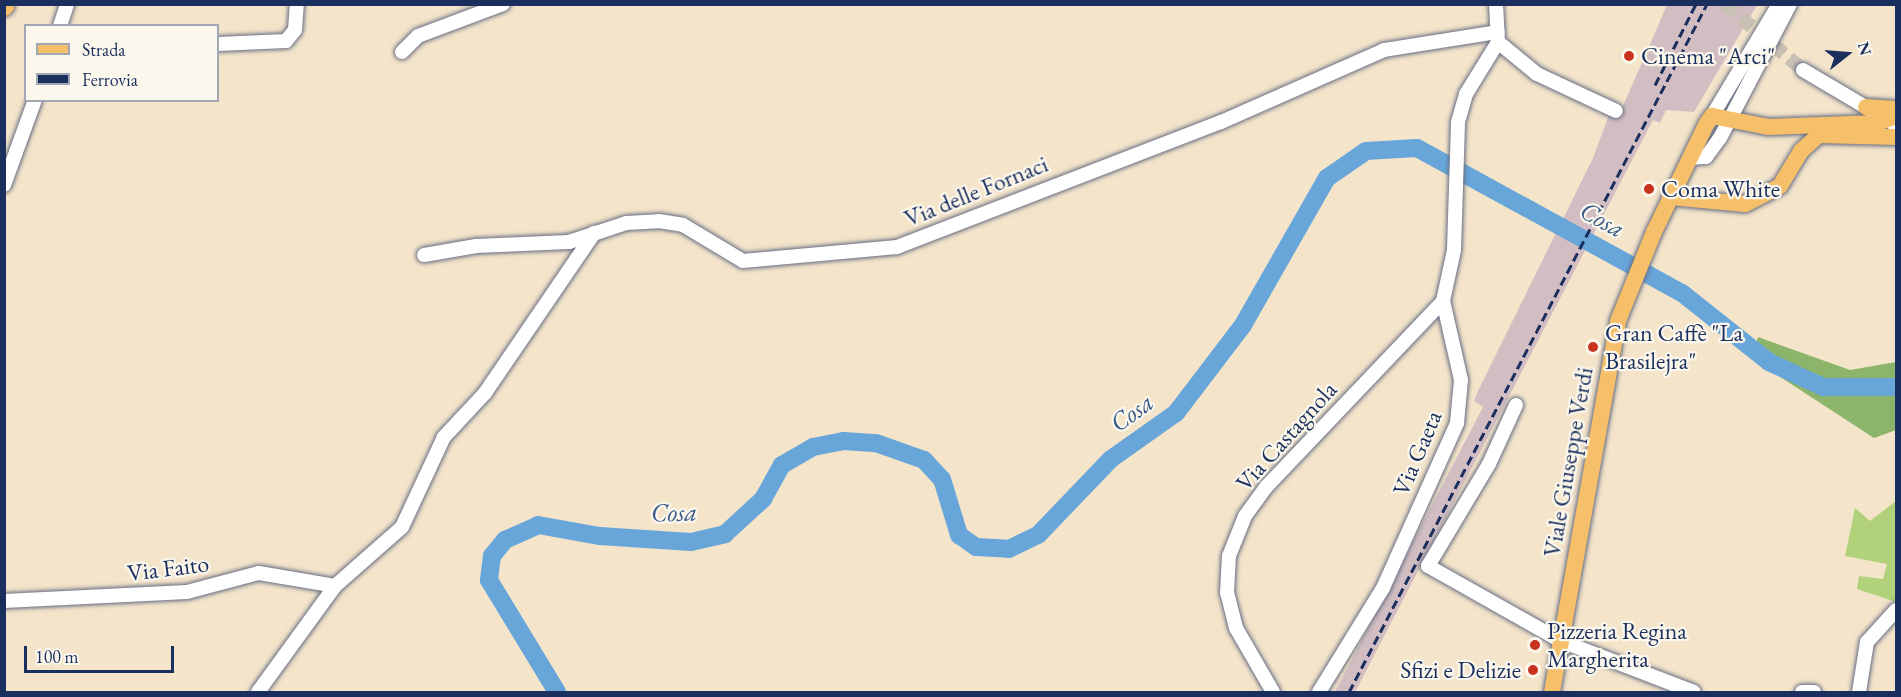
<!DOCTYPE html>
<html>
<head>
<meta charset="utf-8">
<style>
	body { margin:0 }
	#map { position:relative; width:1901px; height:697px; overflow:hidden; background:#f4e4ca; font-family:"EB Garamond",serif }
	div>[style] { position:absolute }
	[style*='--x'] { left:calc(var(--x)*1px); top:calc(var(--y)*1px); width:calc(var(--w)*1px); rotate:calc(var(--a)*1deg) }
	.industrial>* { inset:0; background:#d2bec2 }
	.green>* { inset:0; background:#b1d27a }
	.forest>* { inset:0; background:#8cb46a }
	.river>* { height:18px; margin:-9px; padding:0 9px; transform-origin:9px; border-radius:9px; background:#68a6da }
	.minor-tunnel>* { height:14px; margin-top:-7px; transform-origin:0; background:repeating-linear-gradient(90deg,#c9c0b4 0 14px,transparent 0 21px) }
	.roads { filter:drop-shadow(0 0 2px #676e84) drop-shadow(0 0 2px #676e84) }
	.minor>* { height:14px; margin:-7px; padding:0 7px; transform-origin:7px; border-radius:7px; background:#fff }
	.major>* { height:16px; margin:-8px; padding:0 8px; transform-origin:8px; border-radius:8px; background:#f6c06b }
	.highway>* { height:20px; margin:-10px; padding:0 10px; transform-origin:10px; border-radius:10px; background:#f6c06b }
	.rail>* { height:3px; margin-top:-1.5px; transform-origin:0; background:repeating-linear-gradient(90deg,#1b2f5e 0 9px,transparent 0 13.5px) }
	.dots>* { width:16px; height:16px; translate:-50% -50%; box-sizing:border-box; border:3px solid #fbf7ec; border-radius:50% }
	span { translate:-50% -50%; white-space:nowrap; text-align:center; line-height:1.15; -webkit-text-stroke:4.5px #fbf7ec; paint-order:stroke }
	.poi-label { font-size:24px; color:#1b2f5e }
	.left { translate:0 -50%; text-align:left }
	.right { translate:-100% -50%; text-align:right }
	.street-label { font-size:24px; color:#1b2f5e }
	.water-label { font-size:26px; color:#365989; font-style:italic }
	.frame { position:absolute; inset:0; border:6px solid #1b2f5e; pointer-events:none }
	.legend { position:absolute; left:24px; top:24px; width:195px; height:78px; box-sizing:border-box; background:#fbf7ec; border:2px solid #a1a7b3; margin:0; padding:8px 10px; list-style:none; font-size:18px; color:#1b2f5e }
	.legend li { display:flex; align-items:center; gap:12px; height:30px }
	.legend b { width:30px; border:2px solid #a1a7b3 }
	.north { position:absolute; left:1817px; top:24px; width:60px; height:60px; -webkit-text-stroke:4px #fbf7ec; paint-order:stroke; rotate:73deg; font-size:16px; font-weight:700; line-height:24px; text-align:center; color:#1b2f5e }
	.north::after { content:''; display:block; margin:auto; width:21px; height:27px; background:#1b2f5e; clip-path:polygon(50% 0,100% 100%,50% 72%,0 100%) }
	.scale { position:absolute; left:24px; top:646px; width:150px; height:27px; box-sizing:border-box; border:3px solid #1b2f5e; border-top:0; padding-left:8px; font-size:18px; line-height:21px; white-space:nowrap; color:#1b2f5e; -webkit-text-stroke:4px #fbf7ec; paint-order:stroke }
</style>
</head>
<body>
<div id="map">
	<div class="industrial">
		<div style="clip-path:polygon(1667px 5px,1757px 5px,1694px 112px,1666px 110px,1660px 123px,1653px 120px,1355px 692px,1335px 692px,1483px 407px,1474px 401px,1478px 391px,1593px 158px,1609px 115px,1619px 115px)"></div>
	</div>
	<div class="green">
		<div style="clip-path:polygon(1896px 501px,1896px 602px,1857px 589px,1859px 576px,1883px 579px,1887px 564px,1845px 556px,1855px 508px,1870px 521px)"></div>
	</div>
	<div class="forest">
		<div style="clip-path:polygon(1758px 337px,1850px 370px,1896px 362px,1896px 430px,1874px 438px,1751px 358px)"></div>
	</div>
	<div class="river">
		<div style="--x:557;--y:692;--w:131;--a:-121.3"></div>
		<div style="--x:489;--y:580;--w:24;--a:-83"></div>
		<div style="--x:492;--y:556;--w:21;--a:-51"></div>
		<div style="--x:505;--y:540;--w:36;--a:-24"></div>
		<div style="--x:538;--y:525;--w:63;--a:10.1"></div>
		<div style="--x:600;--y:536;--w:91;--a:3.8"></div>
		<div style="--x:691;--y:542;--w:35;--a:-13"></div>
		<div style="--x:725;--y:534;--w:52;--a:-42.6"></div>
		<div style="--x:763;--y:499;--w:39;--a:-61"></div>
		<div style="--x:782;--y:465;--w:36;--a:-30"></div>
		<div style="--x:813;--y:447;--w:32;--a:-11"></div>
		<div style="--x:844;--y:441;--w:32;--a:4"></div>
		<div style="--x:876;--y:443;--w:51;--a:19.5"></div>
		<div style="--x:924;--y:460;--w:26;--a:47"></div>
		<div style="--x:942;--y:479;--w:59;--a:73.1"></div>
		<div style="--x:959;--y:535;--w:21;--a:35"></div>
		<div style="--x:976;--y:547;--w:33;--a:3"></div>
		<div style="--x:1009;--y:549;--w:32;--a:-26"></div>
		<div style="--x:1038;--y:535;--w:105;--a:-46.2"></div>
		<div style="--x:1111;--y:459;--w:80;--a:-35.3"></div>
		<div style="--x:1176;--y:413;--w:111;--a:-52.7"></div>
		<div style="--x:1243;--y:325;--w:169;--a:-60.3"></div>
		<div style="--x:1327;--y:178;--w:47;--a:-34.7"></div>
		<div style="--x:1366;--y:151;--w:51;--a:-3.4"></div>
		<div style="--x:1417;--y:148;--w:302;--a:28.7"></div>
		<div style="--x:1682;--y:293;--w:111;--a:38.4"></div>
		<div style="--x:1769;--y:362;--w:60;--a:24.8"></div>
		<div style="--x:1823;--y:387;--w:73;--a:0"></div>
	</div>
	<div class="minor-tunnel">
		<div style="--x:1725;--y:4;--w:102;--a:40.2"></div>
	</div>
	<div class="roads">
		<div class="minor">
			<div style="--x:60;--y:26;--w:23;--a:-72"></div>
			<div style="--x:1498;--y:42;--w:50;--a:39.4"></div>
			<div style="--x:1537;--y:74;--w:87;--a:25.1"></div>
			<div style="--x:218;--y:44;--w:68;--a:-2.5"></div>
			<div style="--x:286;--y:41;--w:14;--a:-51"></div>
			<div style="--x:295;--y:30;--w:26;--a:-86"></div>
			<div style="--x:402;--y:52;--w:23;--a:-45"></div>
			<div style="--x:418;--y:36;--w:91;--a:-20.6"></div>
			<div style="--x:1803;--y:70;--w:108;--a:30.6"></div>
			<div style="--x:1712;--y:116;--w:131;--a:-59.1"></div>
			<div style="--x:1690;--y:158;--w:16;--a:-4"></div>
			<div style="--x:1706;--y:157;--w:24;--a:-54"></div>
			<div style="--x:1720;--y:138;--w:151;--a:-62.4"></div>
			<div style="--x:4;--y:185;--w:90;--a:-70"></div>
			<div style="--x:424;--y:255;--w:53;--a:-9.8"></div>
			<div style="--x:476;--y:246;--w:93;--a:-2.5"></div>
			<div style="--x:569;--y:242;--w:60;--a:-18.4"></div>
			<div style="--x:626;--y:223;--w:33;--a:-3"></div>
			<div style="--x:659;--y:221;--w:24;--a:9"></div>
			<div style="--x:683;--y:225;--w:70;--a:31"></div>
			<div style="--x:743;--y:261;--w:155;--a:-5.2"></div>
			<div style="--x:897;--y:247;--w:347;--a:-21.1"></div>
			<div style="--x:1221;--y:122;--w:178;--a:-23.8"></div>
			<div style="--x:1384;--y:50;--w:115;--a:-9"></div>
			<div style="--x:1516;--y:405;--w:65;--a:114.6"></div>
			<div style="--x:1489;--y:464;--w:119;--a:120.9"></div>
			<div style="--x:1428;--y:566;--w:153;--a:29.4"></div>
			<div style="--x:1561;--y:641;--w:142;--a:21"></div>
			<div style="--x:4;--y:601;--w:183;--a:-2.8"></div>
			<div style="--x:187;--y:592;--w:74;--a:-14.8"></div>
			<div style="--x:259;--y:573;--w:77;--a:9.7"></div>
			<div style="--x:258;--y:692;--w:131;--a:-54"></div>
			<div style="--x:335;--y:586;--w:89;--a:-41.4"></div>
			<div style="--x:402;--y:527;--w:99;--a:-65"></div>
			<div style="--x:444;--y:437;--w:60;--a:-47"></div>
			<div style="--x:485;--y:393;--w:194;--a:-55.7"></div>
			<div style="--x:1273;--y:692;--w:74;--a:-120"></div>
			<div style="--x:1236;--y:628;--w:36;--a:-104"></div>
			<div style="--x:1227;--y:593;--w:37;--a:-87"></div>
			<div style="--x:1229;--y:556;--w:43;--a:-68.2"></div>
			<div style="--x:1245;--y:516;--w:37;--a:-54"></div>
			<div style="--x:1267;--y:486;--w:255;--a:-46.4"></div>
			<div style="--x:1319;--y:692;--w:122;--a:-58.4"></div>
			<div style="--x:1383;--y:588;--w:181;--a:-65.8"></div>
			<div style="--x:1457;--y:423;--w:43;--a:-84.7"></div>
			<div style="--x:1461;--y:380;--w:81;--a:-102.8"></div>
			<div style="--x:1443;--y:301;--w:52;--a:-77.8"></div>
			<div style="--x:1454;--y:250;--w:128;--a:-88.2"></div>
			<div style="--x:1458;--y:122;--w:29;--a:-74"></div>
			<div style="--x:1466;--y:94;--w:61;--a:-58.4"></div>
			<div style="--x:1498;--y:42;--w:38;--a:-93"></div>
			<div style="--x:1802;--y:692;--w:12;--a:0"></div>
			<div style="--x:1859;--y:692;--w:51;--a:-80.9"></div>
			<div style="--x:1867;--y:642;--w:43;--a:-47.8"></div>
		</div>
		<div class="major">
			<div style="--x:1866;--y:107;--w:30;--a:4"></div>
			<div style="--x:1670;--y:197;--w:75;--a:5.3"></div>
			<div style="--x:1745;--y:204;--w:39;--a:-27"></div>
			<div style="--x:1780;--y:186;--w:41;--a:-59"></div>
			<div style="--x:1801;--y:151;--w:24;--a:-42"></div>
			<div style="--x:1819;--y:135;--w:77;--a:1.5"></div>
			<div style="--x:1552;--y:692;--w:377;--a:-79.9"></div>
			<div style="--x:1618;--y:321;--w:96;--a:-68"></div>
			<div style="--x:1654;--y:232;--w:121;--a:-64.1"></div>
			<div style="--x:1707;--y:123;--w:9;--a:-54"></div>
			<div style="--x:1712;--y:116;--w:57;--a:11.1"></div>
			<div style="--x:1768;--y:127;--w:109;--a:-2.1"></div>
			<div style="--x:1877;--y:123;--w:20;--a:-20"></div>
		</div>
		<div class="highway">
			<div style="--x:4;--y:6;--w:2;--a:-63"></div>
		</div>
	</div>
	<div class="rail">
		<div style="--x:1655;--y:85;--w:91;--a:-63.2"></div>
		<div style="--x:1349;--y:692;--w:776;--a:-62.51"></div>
	</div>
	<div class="dots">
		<div style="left:1629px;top:56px;background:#c8321e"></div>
		<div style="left:1649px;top:189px;background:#c8321e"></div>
		<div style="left:1593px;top:347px;background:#c8321e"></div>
		<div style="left:1535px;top:645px;background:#c8321e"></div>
		<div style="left:1533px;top:670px;background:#c8321e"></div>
	</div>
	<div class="poi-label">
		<span class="left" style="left:1641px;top:56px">Cinema "Arci"</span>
		<span class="left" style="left:1661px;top:189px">Coma White</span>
		<span class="left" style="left:1605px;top:347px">Gran Caffè "La<br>Brasilejra"</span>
		<span class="left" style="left:1547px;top:645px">Pizzeria Regina<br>Margherita</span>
		<span class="right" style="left:1521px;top:670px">Sfizi e Delizie</span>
	</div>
	<div class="street-label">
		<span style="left:976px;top:191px;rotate:-22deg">Via delle Fornaci</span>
		<span style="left:1286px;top:436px;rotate:-48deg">Via Castagnola</span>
		<span style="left:1417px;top:453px;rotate:-67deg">Via Gaeta</span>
		<span style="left:1568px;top:462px;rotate:-80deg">Viale Giuseppe Verdi</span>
		<span style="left:168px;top:568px;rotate:-7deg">Via Faito</span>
	</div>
	<div class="water-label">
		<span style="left:1602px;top:220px;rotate:29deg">Cosa</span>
		<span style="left:1132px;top:413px;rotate:-36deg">Cosa</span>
		<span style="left:674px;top:513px;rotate:-1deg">Cosa</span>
	</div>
	<div class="frame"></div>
	<ul class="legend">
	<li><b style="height:8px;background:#f6c06b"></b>Strada</li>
	<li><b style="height:8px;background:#1b2f5e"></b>Ferrovia</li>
	</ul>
	<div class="north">N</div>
	<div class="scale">100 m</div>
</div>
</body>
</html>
